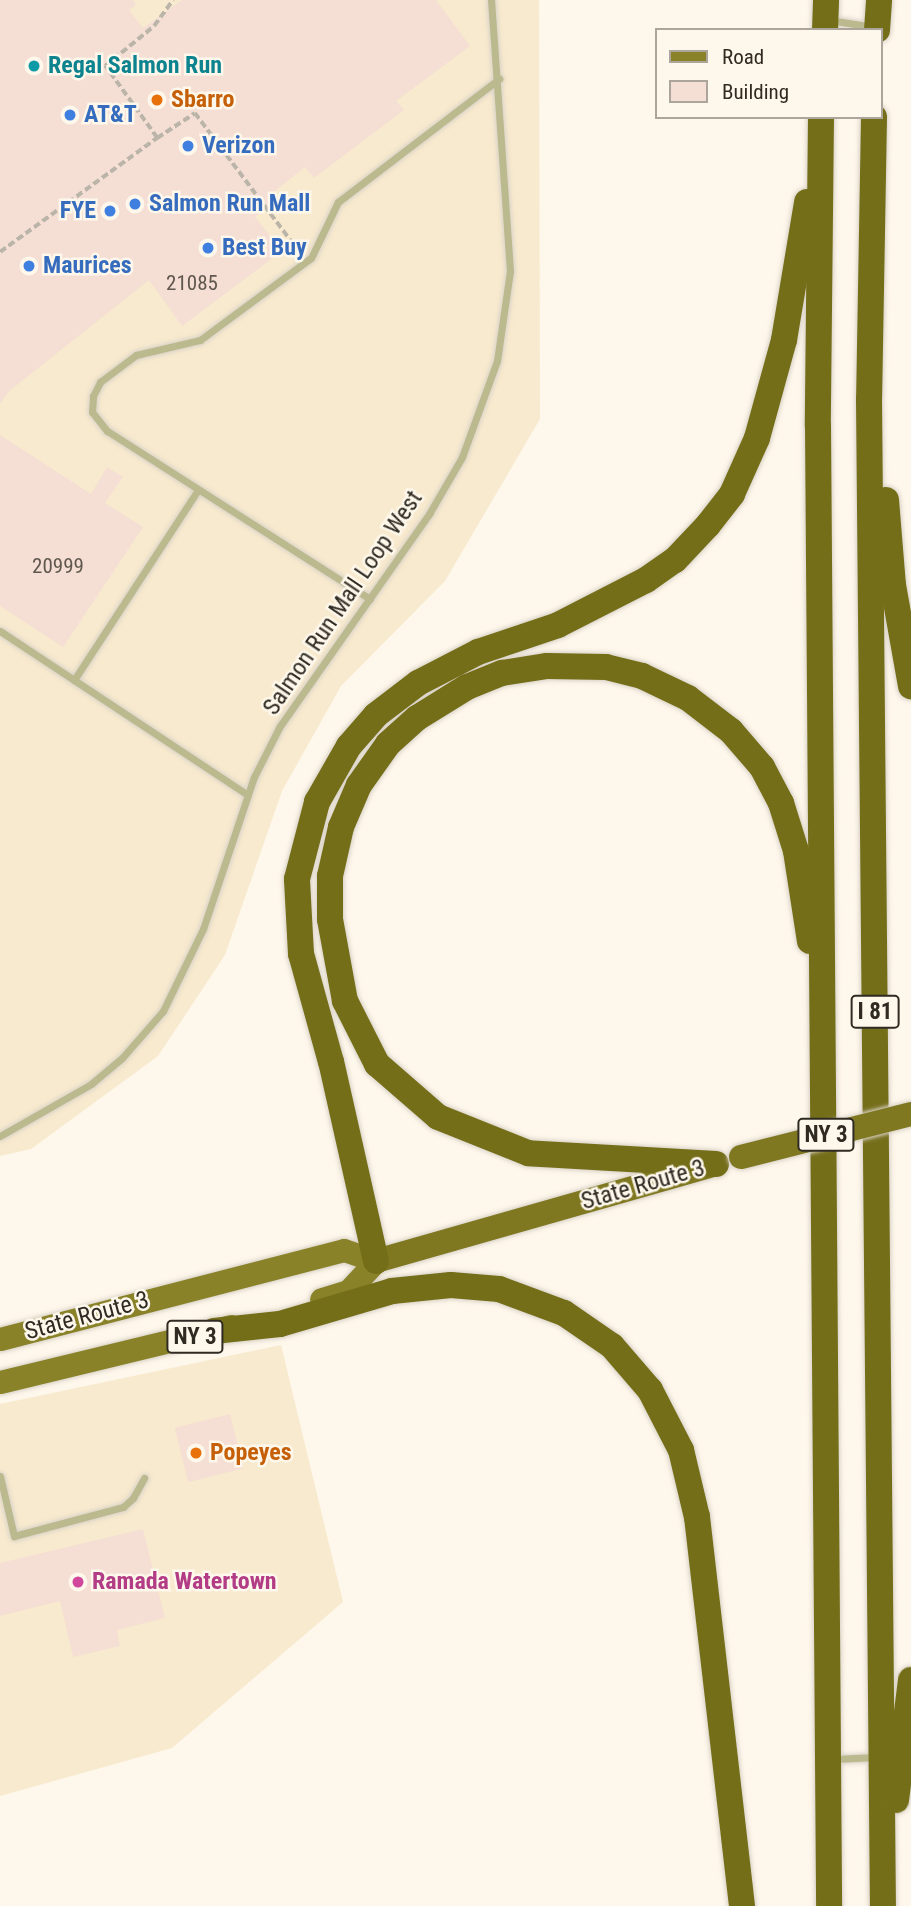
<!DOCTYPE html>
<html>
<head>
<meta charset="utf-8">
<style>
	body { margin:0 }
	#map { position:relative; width:911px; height:1906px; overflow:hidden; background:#fef7eb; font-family:"Roboto Condensed",sans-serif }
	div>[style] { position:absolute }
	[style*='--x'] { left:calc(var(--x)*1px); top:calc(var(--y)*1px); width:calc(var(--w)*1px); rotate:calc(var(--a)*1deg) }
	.built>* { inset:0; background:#f8eace }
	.building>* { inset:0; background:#f5ded3; transform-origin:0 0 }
	.path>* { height:3.5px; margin-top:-1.75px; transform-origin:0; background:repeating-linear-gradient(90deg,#bab4a9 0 7px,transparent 0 10.5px) }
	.roads { filter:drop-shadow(0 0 2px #d9d2c7) drop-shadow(0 0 2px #d9d2c7) }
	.service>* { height:7px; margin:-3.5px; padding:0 3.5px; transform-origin:3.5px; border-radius:3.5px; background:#bbb98e }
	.primary>* { height:23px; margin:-11.5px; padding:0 11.5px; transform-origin:11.5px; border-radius:11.5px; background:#898229 }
	.trunk>* { height:24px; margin:-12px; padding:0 12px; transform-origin:12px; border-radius:12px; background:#7f7821 }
	.motorway>* { height:26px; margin:-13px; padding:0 13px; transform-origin:13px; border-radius:13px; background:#756e19 }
	.bridges { filter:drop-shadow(0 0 2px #d9d2c7) drop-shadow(0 0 2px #d9d2c7) }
	.trunk-bridge>* { height:24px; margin:-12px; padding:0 12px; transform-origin:12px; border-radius:12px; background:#7f7821 }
	.dots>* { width:19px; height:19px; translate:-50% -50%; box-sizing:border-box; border:4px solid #fef7eb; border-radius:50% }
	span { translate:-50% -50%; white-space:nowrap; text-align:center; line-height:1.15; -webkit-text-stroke:5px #fef7eb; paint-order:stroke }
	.number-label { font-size:21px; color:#60584f }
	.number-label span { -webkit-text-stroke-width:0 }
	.shield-label span { padding:2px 5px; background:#fef7eb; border:2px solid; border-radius:5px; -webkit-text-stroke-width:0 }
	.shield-label { font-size:23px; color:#2f2b23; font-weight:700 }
	.culture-label { font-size:24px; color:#0d838f; font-weight:700 }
	.left { translate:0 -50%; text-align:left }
	.food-label { font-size:24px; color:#c56008; font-weight:700 }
	.shop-label { font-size:24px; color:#366cbe; font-weight:700 }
	.right { translate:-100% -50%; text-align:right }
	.street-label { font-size:24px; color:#2f2b23 }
	.hotel-label { font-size:24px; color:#b23c85; font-weight:700 }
	.legend { position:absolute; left:655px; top:28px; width:228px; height:91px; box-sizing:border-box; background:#fef7eb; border:2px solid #aba59b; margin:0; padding:9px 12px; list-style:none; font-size:21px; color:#2f2b23 }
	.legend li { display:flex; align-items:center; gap:14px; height:35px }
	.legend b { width:35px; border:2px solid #aba59b }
</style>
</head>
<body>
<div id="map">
	<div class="built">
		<div style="clip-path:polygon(0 0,539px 0,540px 419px,445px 581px,341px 686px,282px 791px,225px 955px,158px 1056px,31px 1149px,0 1156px)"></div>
		<div style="clip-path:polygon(281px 1345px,343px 1602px,172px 1748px,0 1796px,0 1404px)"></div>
	</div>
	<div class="building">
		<div style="clip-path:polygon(0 0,133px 0,136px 5px,129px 10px,143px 28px,182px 0,436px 0,470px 46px,396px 101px,404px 110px,314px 178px,305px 167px,270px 195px,274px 201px,255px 217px,282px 251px,182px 326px,149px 280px,8px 392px,0 404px)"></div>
		<div style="clip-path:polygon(0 435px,91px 494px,107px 467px,123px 477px,105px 503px,143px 527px,63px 647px,0 606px)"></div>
		<div style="left:230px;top:1414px;width:56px;height:57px;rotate:76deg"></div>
		<div style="clip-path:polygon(143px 1529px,165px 1618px,117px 1630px,120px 1646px,73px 1657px,60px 1601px,0 1616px,0 1563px)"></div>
	</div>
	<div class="path">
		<div style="--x:157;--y:138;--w:45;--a:-33.3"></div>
		<div style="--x:195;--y:113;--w:176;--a:53.1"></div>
		<div style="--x:0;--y:252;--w:194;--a:-36"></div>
		<div style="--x:157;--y:138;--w:89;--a:-125.8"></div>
		<div style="--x:105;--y:66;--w:63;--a:-39.2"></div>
		<div style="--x:154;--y:26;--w:32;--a:-54"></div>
	</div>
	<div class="roads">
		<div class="service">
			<div style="--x:829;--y:20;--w:45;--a:9"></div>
			<div style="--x:370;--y:599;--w:312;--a:-147.4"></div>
			<div style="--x:107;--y:431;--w:24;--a:-128"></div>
			<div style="--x:92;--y:412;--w:16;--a:-86"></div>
			<div style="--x:93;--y:396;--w:16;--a:-63"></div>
			<div style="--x:100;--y:382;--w:45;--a:-36.9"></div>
			<div style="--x:136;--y:355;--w:66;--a:-13.2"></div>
			<div style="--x:200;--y:340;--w:138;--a:-36.5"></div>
			<div style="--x:311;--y:258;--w:62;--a:-64.3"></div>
			<div style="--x:338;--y:202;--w:203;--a:-37.4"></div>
			<div style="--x:0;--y:631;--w:297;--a:33.5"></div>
			<div style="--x:74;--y:680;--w:227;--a:-56.9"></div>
			<div style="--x:0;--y:1136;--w:105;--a:-29.7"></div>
			<div style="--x:91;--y:1084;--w:40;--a:-40"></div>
			<div style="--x:122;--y:1058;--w:62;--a:-48.9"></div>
			<div style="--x:163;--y:1011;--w:91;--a:-64"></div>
			<div style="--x:203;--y:929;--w:160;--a:-71.5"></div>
			<div style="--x:254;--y:777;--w:57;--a:-63"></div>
			<div style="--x:280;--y:726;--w:259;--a:-54.9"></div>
			<div style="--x:429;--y:514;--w:66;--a:-59.9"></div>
			<div style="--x:462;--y:457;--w:102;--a:-70"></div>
			<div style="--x:497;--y:361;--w:91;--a:-81.8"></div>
			<div style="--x:510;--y:271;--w:272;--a:-94"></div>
			<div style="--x:0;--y:1476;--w:62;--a:76.9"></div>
			<div style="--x:14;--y:1536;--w:113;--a:-14.9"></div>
			<div style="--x:123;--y:1507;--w:13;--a:-42"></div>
			<div style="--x:133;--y:1498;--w:23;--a:-61"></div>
			<div style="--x:833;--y:1759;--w:44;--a:-2.6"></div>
		</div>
		<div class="primary">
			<div style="--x:0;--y:1339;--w:355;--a:-14.5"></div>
			<div style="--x:344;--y:1250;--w:34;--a:19"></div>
			<div style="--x:376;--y:1261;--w:41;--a:133"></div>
			<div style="--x:348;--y:1291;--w:28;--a:163"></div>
			<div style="--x:0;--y:1382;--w:238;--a:-13.6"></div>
		</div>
		<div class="trunk">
			<div style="--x:376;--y:1261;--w:347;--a:-15.9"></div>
		</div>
		<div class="motorway">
			<div style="--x:825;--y:30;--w:30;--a:-88"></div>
			<div style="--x:877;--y:30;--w:30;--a:-86"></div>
			<div style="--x:821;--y:117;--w:309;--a:90.6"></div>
			<div style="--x:818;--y:426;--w:1480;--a:89.57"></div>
			<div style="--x:874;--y:117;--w:282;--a:91"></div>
			<div style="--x:869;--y:399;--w:1507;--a:89.47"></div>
			<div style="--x:886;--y:500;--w:85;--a:85.3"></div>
			<div style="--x:893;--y:585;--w:103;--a:79.9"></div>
			<div style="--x:716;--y:1164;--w:188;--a:-176.7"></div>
			<div style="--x:528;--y:1153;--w:97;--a:-158.2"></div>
			<div style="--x:438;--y:1117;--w:81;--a:-139"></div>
			<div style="--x:377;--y:1064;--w:71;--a:-116.9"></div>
			<div style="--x:345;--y:1001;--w:83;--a:-100.4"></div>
			<div style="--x:330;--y:919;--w:43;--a:-90"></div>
			<div style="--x:330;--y:876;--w:50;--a:-77.3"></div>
			<div style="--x:341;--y:827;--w:46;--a:-66.8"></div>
			<div style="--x:359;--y:785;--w:50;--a:-54.7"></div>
			<div style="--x:388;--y:744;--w:39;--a:-42"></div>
			<div style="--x:417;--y:718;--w:59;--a:-31.8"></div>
			<div style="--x:467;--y:687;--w:38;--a:-22"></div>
			<div style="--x:502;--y:673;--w:46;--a:-8.8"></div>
			<div style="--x:547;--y:666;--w:59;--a:1"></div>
			<div style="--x:606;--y:667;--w:37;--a:14"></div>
			<div style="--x:642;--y:676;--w:51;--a:25.6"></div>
			<div style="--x:688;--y:698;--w:54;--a:37.5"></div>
			<div style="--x:731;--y:731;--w:48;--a:49.3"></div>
			<div style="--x:762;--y:767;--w:41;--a:62.2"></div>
			<div style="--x:781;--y:803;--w:50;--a:72.6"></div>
			<div style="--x:796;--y:851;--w:91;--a:81.2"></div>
			<div style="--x:376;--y:1261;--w:204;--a:-102.7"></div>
			<div style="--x:331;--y:1062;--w:112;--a:-105.5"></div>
			<div style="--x:301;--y:954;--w:75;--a:-93.1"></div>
			<div style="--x:297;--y:879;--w:80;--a:-75.4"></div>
			<div style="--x:317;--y:802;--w:64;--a:-60.3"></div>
			<div style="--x:349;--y:746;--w:41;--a:-48.9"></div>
			<div style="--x:376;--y:715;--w:53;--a:-37.3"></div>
			<div style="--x:418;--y:683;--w:68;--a:-27.3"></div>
			<div style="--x:478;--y:652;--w:84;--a:-18.6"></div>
			<div style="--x:558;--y:625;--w:99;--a:-27.1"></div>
			<div style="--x:646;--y:580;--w:35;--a:-35"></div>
			<div style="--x:675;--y:560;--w:48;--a:-46.7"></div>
			<div style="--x:708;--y:525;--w:39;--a:-52"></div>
			<div style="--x:732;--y:494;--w:61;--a:-65.9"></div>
			<div style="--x:757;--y:438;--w:102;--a:-74.6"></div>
			<div style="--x:784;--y:340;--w:140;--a:-80.5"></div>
			<div style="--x:214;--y:1331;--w:66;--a:-6.1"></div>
			<div style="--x:280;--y:1324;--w:117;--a:-16.4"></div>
			<div style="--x:392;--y:1291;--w:59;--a:-5.8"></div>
			<div style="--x:451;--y:1285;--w:48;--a:4.8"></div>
			<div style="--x:499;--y:1289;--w:69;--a:20.3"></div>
			<div style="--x:564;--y:1313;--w:58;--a:34.5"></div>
			<div style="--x:612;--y:1346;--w:58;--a:49.2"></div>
			<div style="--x:650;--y:1390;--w:68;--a:62.7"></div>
			<div style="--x:681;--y:1450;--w:69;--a:76.6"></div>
			<div style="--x:697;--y:1517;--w:392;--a:83.4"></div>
			<div style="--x:896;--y:1800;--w:121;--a:-82.9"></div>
		</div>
	</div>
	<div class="bridges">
		<div class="trunk-bridge">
			<div style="--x:741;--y:1157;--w:175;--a:-14.2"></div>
		</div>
	</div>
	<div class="dots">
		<div style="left:34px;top:66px;background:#0f9aa8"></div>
		<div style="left:157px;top:100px;background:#e8710a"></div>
		<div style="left:70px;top:115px;background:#3f7fe0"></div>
		<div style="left:188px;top:146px;background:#3f7fe0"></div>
		<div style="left:135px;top:204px;background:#3f7fe0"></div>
		<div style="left:110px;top:211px;background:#3f7fe0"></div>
		<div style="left:208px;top:248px;background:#3f7fe0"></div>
		<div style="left:29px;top:266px;background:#3f7fe0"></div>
		<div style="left:196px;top:1453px;background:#e8710a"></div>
		<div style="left:78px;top:1582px;background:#d1479c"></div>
	</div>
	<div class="number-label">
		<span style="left:192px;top:283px">21085</span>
		<span style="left:58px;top:566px">20999</span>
	</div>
	<div class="shield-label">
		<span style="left:875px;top:1012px">I 81</span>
		<span style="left:826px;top:1135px">NY 3</span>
		<span style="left:195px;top:1337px">NY 3</span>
	</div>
	<div class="culture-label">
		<span class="left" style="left:48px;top:66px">Regal Salmon Run</span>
	</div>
	<div class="food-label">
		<span class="left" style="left:171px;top:100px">Sbarro</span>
		<span class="left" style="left:210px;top:1453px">Popeyes</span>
	</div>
	<div class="shop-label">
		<span class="left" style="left:84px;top:115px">AT&amp;T</span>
		<span class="left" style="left:202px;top:146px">Verizon</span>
		<span class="left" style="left:149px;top:204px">Salmon Run Mall</span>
		<span class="right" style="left:96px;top:211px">FYE</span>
		<span class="left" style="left:222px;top:248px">Best Buy</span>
		<span class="left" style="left:43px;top:266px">Maurices</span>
	</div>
	<div class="street-label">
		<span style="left:343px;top:603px;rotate:-56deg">Salmon Run Mall Loop West</span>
		<span style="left:643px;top:1185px;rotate:-16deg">State Route 3</span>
		<span style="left:87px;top:1316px;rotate:-15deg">State Route 3</span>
	</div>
	<div class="hotel-label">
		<span class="left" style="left:92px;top:1582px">Ramada Watertown</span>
	</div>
	<ul class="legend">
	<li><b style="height:9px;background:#898229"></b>Road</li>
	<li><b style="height:19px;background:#f5ded3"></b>Building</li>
	</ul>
</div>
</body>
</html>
